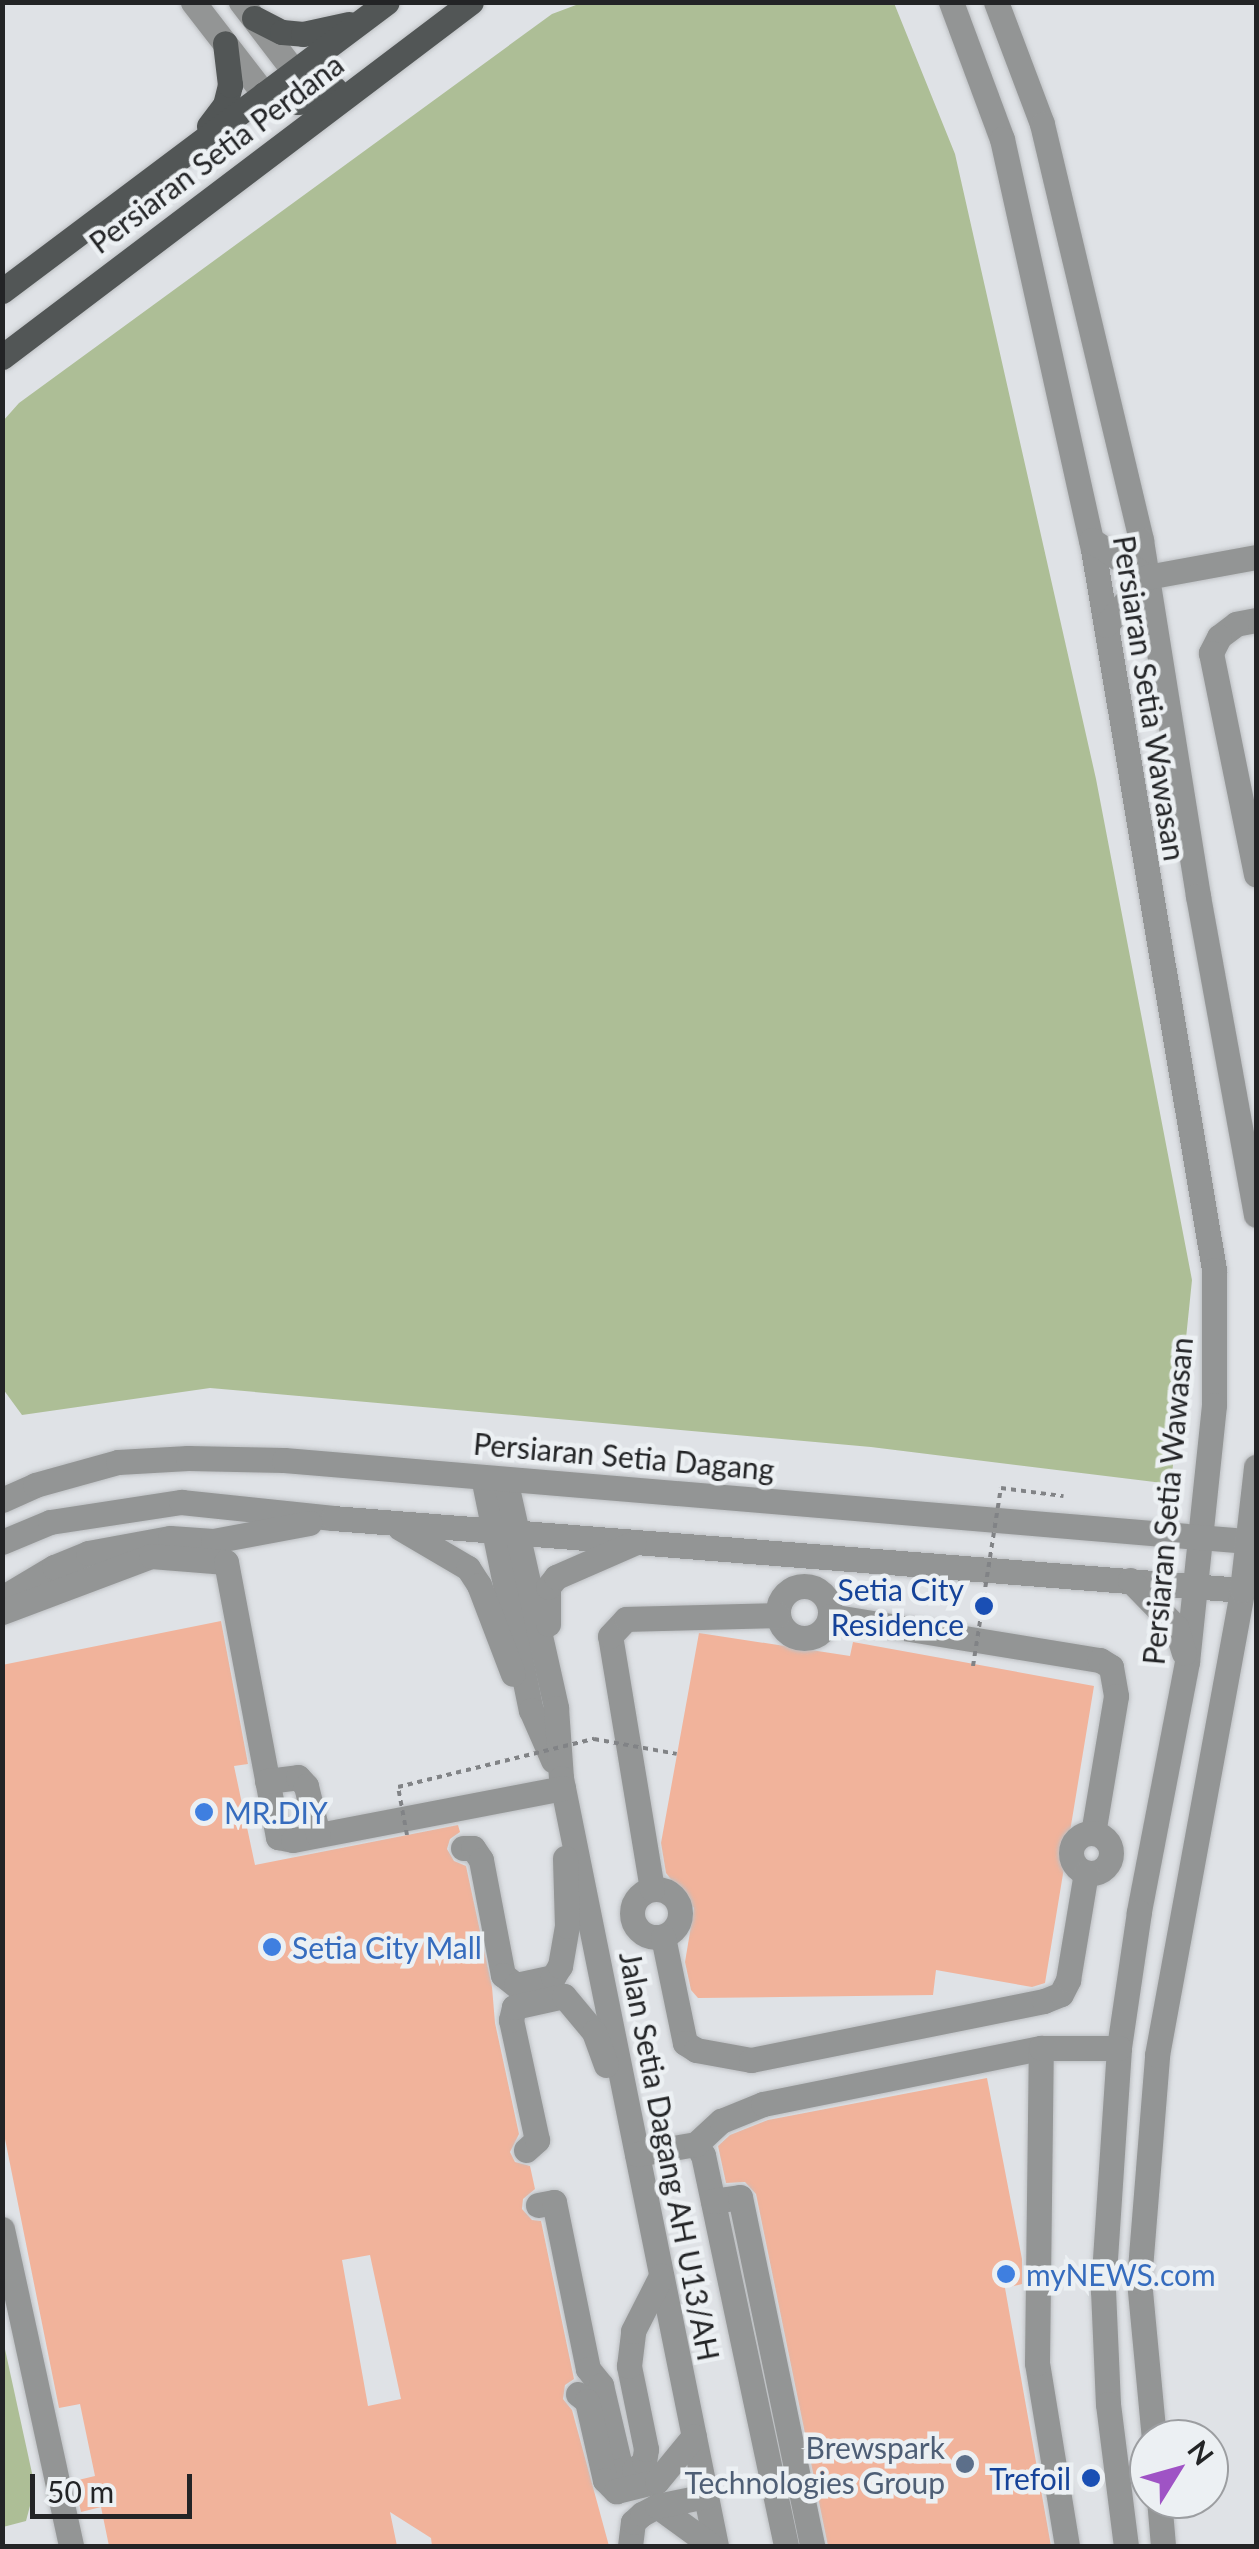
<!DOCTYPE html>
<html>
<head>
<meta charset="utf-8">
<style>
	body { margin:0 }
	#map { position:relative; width:1259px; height:2549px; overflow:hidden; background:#dfe2e6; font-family:Lato,sans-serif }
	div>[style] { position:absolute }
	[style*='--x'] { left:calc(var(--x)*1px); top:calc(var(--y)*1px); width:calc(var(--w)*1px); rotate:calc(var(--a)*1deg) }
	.green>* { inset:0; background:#adbe96 }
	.building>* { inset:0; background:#f1b39b }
	.path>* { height:4px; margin-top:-2px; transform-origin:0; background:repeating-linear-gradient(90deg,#818386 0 5px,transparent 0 10px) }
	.roads { filter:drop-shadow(0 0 2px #bdc0c3) drop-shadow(0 0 2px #bdc0c3) }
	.minor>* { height:25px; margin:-12.5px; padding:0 12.5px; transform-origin:12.5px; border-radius:12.5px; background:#939595 }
	.minor>.ring { margin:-12.5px; padding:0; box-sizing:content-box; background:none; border:25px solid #939595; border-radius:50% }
	.major>* { height:25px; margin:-12.5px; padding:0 12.5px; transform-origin:12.5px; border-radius:12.5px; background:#525656 }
	.path-bridge>* { height:4px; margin-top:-2px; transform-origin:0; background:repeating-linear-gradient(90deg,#818386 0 5px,transparent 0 10px) }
	.dots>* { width:28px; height:28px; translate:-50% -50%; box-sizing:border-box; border:5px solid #ecf0f3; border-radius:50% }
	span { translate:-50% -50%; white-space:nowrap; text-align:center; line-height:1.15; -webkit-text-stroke:9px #ecf0f3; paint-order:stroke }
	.street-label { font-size:30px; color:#232426 }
	.transit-label { font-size:30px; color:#164399 }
	.right { translate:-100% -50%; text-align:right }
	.shop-label { font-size:30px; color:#366cbe }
	.left { translate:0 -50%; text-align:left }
	.service-label { font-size:30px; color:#4e5e75 }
	.frame { position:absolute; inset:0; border:5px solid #232426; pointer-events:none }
	.north { position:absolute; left:1129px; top:2419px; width:100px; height:100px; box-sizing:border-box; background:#ecf0f3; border:2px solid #9c9ea1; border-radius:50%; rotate:53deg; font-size:28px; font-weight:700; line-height:40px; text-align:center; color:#232426 }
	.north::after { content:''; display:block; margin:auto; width:35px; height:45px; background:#9f53c5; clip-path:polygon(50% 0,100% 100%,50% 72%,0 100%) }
	.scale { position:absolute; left:30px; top:2474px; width:162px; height:45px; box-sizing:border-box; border:5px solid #232426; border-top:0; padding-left:12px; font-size:30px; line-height:35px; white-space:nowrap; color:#232426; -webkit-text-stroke:8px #ecf0f3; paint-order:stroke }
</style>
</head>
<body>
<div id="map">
	<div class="green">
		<div style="clip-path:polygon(584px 2px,894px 3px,955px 154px,1096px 779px,1192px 1280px,1171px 1484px,871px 1447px,210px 1388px,22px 1415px,3px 1389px,3px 421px,19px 403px,552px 14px)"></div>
		<div style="clip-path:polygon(3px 2340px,35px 2487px,26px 2521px,3px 2527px)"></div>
	</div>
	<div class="building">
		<div style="clip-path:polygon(evenodd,221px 1621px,248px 1764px,234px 1766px,255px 1865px,458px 1825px,460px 1832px,450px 1839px,447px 1849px,454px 1861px,466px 1866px,492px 1987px,495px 2023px,519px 2134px,510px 2152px,515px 2162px,530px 2166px,535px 2189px,523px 2199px,522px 2209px,532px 2220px,541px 2221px,574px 2379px,565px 2385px,563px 2399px,572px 2410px,609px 2546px,432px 2546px,431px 2538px,390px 2512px,397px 2546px,109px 2546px,101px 2507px,81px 2512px,74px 2481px,95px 2476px,80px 2404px,59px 2408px,2px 2124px,2px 1665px,221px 1621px,370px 2255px,401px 2399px,368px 2406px,342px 2260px,370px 2255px)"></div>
		<div style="clip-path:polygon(699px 1633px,850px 1656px,853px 1642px,1094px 1686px,1045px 1983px,1032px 1987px,936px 1970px,933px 1995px,698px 1998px,691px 1990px,685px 1962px,694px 1908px,666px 1873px,661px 1843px)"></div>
		<div style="clip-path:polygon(987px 2078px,1022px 2259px,1022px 2284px,1005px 2288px,1051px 2546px,828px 2546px,756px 2194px,745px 2182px,726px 2183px,718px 2146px,730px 2135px,768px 2120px)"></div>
	</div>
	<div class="path">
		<div style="--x:1001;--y:1488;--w:63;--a:7.4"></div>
	</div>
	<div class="roads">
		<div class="minor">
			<div style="--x:193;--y:2;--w:116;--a:52.3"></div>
			<div style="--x:241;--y:2;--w:87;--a:52.5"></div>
			<div style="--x:951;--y:2;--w:146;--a:69.6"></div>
			<div style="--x:1002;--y:139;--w:420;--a:77.5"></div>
			<div style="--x:1093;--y:549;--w:731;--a:80.47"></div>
			<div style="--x:1214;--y:1270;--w:135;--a:90"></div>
			<div style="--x:1214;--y:1405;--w:258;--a:96"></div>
			<div style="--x:1187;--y:1662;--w:255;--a:100.9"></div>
			<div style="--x:1139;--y:1912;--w:137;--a:98.4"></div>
			<div style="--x:1119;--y:2048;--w:243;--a:93.8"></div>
			<div style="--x:1103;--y:2290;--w:114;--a:87.5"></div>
			<div style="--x:1108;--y:2404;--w:143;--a:82.8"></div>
			<div style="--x:996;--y:2;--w:130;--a:69.3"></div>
			<div style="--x:1042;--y:124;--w:428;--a:76.6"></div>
			<div style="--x:1141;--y:540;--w:361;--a:80.9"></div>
			<div style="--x:1198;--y:896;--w:324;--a:79.7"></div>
			<div style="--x:1091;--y:540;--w:67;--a:33.5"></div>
			<div style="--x:1256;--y:620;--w:20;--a:169"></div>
			<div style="--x:1236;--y:624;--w:21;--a:143"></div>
			<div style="--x:1219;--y:637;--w:18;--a:117"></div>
			<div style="--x:1211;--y:653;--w:226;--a:78.5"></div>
			<div style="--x:1106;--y:625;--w:63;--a:-49.5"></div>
			<div style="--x:1147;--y:577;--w:111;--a:-10.4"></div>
			<div style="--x:483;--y:1477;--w:238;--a:78.4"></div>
			<div style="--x:531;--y:1710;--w:55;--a:66.3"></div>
			<div style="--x:505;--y:1479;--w:235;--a:77.4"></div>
			<div style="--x:556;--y:1708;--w:70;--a:85.9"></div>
			<div style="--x:561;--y:1778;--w:783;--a:78.59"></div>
			<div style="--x:2;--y:1500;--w:36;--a:-24"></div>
			<div style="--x:35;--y:1485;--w:86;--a:-15.5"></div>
			<div style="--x:118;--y:1462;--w:70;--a:-3.3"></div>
			<div style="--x:188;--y:1458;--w:96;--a:1.2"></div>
			<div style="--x:284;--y:1460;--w:965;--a:4.81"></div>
			<div style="--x:400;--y:1528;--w:79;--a:30.5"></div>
			<div style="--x:468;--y:1568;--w:20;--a:57"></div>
			<div style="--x:479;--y:1585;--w:95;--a:69.1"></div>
			<div style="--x:2;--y:1542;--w:52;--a:-22.6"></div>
			<div style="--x:50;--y:1522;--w:133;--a:-8.7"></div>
			<div style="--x:181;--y:1502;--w:153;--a:6"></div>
			<div style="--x:333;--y:1518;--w:912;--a:4.53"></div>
			<div style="--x:1130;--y:1580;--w:66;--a:45.6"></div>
			<div style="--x:1176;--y:1627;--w:27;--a:73"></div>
			<div class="ring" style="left:778px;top:1586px;width:27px;height:27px"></div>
			<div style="--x:2;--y:1598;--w:61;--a:-30.8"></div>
			<div style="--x:54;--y:1567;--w:37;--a:-22"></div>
			<div style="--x:88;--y:1553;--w:83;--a:-10.4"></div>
			<div style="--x:170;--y:1538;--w:43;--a:4"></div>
			<div style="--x:213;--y:1541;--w:98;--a:-10.6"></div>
			<div style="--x:2;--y:1612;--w:159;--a:-20.6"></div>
			<div style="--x:151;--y:1556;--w:75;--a:4.6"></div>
			<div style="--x:226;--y:1562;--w:280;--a:79.3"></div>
			<div style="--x:278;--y:1837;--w:15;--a:11"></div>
			<div style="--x:293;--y:1840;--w:275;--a:-10.9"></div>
			<div style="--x:830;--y:1616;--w:274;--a:9.3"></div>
			<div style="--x:1100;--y:1660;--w:13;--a:32"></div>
			<div style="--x:1111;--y:1667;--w:29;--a:80"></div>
			<div style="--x:1116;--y:1696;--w:139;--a:99.5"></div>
			<div style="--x:548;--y:1624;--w:37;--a:-90"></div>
			<div style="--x:548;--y:1587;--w:13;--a:-51"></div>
			<div style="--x:556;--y:1577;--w:85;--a:-23.6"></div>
			<div style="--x:267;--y:1781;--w:31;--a:-7"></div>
			<div style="--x:298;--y:1777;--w:12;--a:48"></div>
			<div style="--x:306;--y:1786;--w:50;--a:76.2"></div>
			<div class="ring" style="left:1071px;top:1833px;width:15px;height:15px"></div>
			<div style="--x:463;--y:1848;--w:10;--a:0"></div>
			<div style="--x:473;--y:1848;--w:14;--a:56"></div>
			<div style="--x:481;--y:1860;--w:117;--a:79.2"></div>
			<div style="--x:503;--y:1975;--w:16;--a:38"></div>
			<div style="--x:516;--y:1985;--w:38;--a:-12"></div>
			<div style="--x:553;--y:1977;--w:13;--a:-58"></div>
			<div style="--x:560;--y:1966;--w:41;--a:-80.1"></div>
			<div style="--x:567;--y:1926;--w:68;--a:-91.7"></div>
			<div class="ring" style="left:632px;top:1889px;width:23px;height:23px"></div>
			<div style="--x:652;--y:1889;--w:256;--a:-99.4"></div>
			<div style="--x:610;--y:1636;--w:23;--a:-47"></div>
			<div style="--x:626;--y:1619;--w:152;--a:-1.5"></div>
			<div style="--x:663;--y:1937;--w:108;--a:78.3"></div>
			<div style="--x:685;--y:2043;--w:13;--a:32"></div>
			<div style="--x:696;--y:2050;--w:56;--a:10.3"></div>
			<div style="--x:751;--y:2060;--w:299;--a:-11.4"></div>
			<div style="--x:1044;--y:2001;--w:18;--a:-22"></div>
			<div style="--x:1061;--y:1994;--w:16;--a:-63"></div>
			<div style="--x:1068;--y:1980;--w:109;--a:-80.5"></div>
			<div style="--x:696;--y:2144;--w:13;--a:58"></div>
			<div style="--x:703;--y:2155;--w:400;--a:78"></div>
			<div style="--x:526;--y:2150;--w:15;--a:-42"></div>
			<div style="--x:537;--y:2140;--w:123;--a:-102.2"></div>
			<div style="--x:511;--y:2020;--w:13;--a:-77"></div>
			<div style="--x:514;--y:2007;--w:51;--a:-12.4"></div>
			<div style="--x:564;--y:1996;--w:47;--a:50.2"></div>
			<div style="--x:594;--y:2032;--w:35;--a:70"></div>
			<div style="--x:637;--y:2154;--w:60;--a:-9.6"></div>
			<div style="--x:696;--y:2144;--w:34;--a:-43"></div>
			<div style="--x:721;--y:2121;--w:45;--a:-22"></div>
			<div style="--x:763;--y:2104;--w:284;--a:-11.4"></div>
			<div style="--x:713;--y:2201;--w:27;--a:-8"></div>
			<div style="--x:740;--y:2197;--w:356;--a:78.3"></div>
			<div style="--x:538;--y:2205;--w:16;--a:-11"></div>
			<div style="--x:554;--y:2202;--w:170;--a:78.5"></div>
			<div style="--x:588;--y:2369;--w:21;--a:51"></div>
			<div style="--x:601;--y:2385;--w:87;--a:76.8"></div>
			<div style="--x:621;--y:2470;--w:13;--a:0"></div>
			<div style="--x:634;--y:2470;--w:13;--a:-39"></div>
			<div style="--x:644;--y:2462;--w:13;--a:-81"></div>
			<div style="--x:646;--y:2449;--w:85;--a:-101.6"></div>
			<div style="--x:629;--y:2366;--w:35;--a:-83"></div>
			<div style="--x:633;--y:2331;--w:62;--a:-63"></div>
			<div style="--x:2;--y:2229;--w:324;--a:77.7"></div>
			<div style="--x:578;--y:2394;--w:11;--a:38"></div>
			<div style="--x:587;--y:2401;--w:81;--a:77.2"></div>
			<div style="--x:605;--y:2480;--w:16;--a:45"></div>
			<div style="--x:616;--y:2491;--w:42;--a:-13.7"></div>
			<div style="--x:657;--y:2481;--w:58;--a:-50.6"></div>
			<div style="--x:1154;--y:2439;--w:159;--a:-95.4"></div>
			<div style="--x:1139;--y:2281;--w:227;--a:-85.4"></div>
			<div style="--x:1157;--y:2055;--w:473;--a:-79.6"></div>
			<div style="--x:1242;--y:1590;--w:124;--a:-83.5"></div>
			<div style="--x:1159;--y:2499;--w:47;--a:85.1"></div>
			<div style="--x:657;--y:2506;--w:68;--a:36"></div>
			<div style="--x:630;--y:2546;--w:24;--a:-83"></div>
			<div style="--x:633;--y:2522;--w:12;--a:-42"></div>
			<div style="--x:642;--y:2514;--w:17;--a:-28"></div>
			<div style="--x:657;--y:2506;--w:50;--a:-11.5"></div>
			<div style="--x:1067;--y:2546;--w:185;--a:-99.3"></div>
			<div style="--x:1037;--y:2363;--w:315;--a:-89.3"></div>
			<div style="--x:1041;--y:2048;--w:78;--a:0"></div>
		</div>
		<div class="major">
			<div style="--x:254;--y:18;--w:31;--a:27"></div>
			<div style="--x:282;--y:32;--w:21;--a:5"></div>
			<div style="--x:303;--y:34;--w:47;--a:-12.3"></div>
			<div style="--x:264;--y:94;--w:33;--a:14"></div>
			<div style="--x:296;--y:102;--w:19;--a:-3"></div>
			<div style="--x:315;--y:101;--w:23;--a:-31"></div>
			<div style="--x:209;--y:126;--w:26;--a:-53"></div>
			<div style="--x:225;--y:105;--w:21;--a:-76"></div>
			<div style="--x:230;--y:85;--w:42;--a:-96.8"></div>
			<div style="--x:2;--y:291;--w:481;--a:-36.9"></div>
			<div style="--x:2;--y:357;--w:588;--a:-37.12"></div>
		</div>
	</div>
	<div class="path-bridge">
		<div style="--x:973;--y:1666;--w:180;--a:-81.1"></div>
		<div style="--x:407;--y:1835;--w:49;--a:-100.6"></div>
		<div style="--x:398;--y:1787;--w:202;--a:-13.8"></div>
		<div style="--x:594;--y:1739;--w:84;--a:10.2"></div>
	</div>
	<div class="dots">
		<div style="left:984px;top:1606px;background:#1a4fb4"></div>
		<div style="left:204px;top:1812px;background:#3f7fe0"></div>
		<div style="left:272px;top:1947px;background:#3f7fe0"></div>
		<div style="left:1006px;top:2274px;background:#3f7fe0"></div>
		<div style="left:965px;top:2464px;background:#5c6f8a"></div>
		<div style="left:1091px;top:2478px;background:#1a4fb4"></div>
	</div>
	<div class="street-label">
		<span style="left:216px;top:153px;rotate:-37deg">Persiaran Setia Perdana</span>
		<span style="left:1150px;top:698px;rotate:81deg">Persiaran Setia Wawasan</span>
		<span style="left:624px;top:1456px;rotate:5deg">Persiaran Setia Dagang</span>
		<span style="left:1167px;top:1501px;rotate:-85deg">Persiaran Setia Wawasan</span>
		<span style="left:670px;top:2156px;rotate:79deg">Jalan Setia Dagang AH U13/AH</span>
	</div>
	<div class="transit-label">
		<span class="right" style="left:964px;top:1606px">Setia City<br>Residence</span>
		<span class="right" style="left:1071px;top:2478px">Trefoil</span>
	</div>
	<div class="shop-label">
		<span class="left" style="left:224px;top:1812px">MR.DIY</span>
		<span class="left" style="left:292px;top:1947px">Setia City Mall</span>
		<span class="left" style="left:1026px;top:2274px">myNEWS.com</span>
	</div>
	<div class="service-label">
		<span class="right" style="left:945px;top:2464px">Brewspark<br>Technologies Group</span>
	</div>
	<div class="frame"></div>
	<div class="north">N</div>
	<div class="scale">50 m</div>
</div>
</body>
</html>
